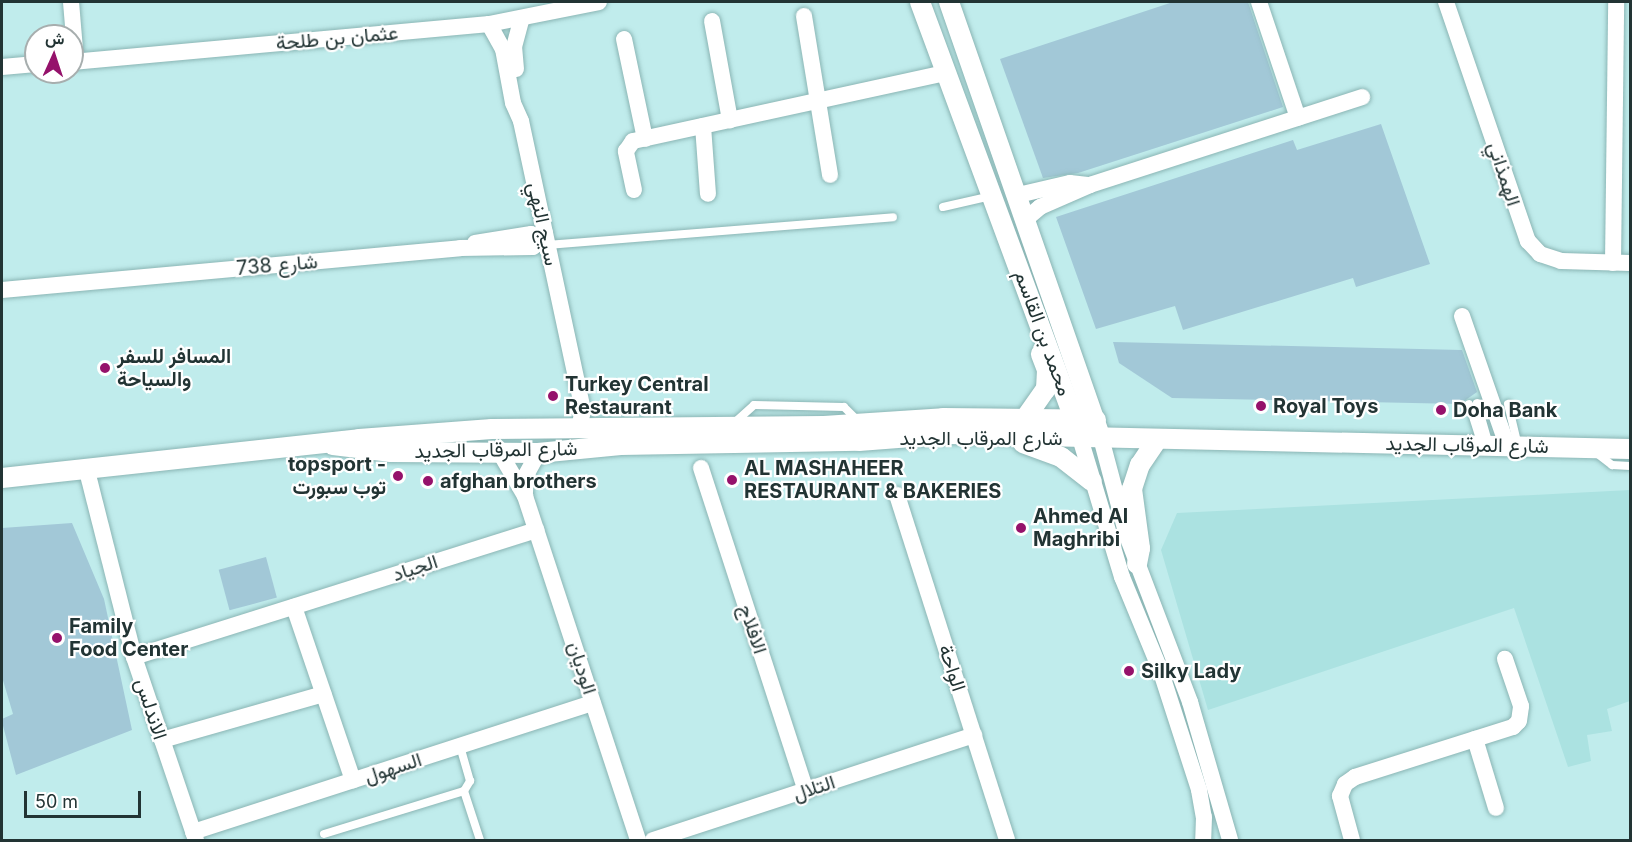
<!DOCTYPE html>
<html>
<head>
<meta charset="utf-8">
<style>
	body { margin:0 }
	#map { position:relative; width:1632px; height:842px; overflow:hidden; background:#c0ecec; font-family:Inter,Vazirmatn,sans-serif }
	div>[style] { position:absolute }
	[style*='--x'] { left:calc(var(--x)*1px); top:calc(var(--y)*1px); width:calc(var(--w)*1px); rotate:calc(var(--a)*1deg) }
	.built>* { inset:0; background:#abe2e1 }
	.building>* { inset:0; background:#a2c8d7; transform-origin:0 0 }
	.roads { filter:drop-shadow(0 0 2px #8ab5b4) drop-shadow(0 0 2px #8ab5b4) }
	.service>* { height:8px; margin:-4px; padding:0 4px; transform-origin:4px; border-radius:4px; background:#fff }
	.minor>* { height:16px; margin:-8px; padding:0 8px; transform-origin:8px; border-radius:8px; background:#fff }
	.tertiary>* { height:20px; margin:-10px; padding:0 10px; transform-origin:10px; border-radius:10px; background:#fff }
	.dots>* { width:16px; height:16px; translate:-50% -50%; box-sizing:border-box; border:3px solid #fff; border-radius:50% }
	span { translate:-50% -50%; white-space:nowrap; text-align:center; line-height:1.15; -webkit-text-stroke:4.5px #fff; paint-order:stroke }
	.street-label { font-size:20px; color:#223434 }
	.poi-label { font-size:20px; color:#223434; font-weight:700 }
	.left { translate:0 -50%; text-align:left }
	.right { translate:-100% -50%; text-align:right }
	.frame { position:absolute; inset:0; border:3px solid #223434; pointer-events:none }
	.north { position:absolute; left:24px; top:24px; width:60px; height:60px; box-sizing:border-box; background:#fff; border:2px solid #a7aeae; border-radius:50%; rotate:3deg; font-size:16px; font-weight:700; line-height:24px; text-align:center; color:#223434 }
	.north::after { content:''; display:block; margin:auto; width:21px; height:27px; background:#95126b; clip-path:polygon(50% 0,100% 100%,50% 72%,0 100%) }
	.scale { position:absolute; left:24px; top:791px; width:117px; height:27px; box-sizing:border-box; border:3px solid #223434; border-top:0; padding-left:8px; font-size:18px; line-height:21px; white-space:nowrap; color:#223434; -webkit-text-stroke:4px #fff; paint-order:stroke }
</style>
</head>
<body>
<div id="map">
	<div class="built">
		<div style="clip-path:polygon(1630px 490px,1630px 701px,1607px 709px,1612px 731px,1587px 735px,1591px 761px,1568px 767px,1514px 608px,1208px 710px,1161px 550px,1177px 513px)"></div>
	</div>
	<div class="building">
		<div style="clip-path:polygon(1173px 2px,1248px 2px,1283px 107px,1078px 173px,1043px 178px,1000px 59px)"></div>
		<div style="clip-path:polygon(1381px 124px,1430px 264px,1356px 287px,1353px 278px,1183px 330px,1175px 306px,1096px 329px,1056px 217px,1293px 140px,1297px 150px)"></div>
		<div style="clip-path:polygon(1113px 342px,1462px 350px,1477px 392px,1460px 404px,1172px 398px,1119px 363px)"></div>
		<div style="clip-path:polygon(72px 523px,104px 599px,132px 730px,16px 775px,2px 722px,2px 719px,13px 714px,2px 677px,2px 528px)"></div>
		<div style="left:266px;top:557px;width:42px;height:49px;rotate:75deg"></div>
	</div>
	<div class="roads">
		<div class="service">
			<div style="--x:943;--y:207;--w:49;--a:-12.9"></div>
			<div style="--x:548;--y:245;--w:346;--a:-4.6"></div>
			<div style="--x:1477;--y:403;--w:44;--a:74.1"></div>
			<div style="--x:1469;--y:404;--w:43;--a:72.4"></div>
			<div style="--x:1508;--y:404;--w:43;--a:76.6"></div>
			<div style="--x:733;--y:424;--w:28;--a:-42"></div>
			<div style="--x:754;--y:405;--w:90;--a:1.3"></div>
			<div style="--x:844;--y:407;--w:21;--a:45"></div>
			<div style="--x:1594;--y:451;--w:23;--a:38"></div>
			<div style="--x:1612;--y:465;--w:18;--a:3"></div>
			<div style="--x:464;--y:791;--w:52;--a:71.9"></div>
			<div style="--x:324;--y:834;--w:146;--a:-17.1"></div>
			<div style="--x:464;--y:791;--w:12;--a:-59"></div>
			<div style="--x:470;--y:781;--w:36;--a:-106"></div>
		</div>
		<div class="minor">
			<div style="--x:71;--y:2;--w:60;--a:85.2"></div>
			<div style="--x:1259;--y:2;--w:122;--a:71.4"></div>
			<div style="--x:1446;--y:2;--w:253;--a:71.1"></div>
			<div style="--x:1528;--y:241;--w:18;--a:47"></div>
			<div style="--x:1540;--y:254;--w:22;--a:18"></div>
			<div style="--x:1561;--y:261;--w:69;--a:1.7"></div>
			<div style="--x:804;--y:16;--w:161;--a:80.7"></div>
			<div style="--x:712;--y:21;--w:101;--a:79.7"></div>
			<div style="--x:489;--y:24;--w:29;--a:61"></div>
			<div style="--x:503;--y:49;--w:55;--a:79.5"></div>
			<div style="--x:513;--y:103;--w:20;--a:66"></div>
			<div style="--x:521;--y:121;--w:297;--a:77.9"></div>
			<div style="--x:583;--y:411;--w:16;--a:104"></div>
			<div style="--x:624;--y:39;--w:102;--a:78.1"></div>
			<div style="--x:72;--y:62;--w:419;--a:-5.2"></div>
			<div style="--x:489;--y:24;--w:112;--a:-11.3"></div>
			<div style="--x:2;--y:67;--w:34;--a:-5"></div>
			<div style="--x:516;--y:69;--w:22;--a:-95"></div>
			<div style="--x:514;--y:47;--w:30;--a:-75"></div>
			<div style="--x:703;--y:126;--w:68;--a:85.8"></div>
			<div style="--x:634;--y:190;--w:40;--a:-102"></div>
			<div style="--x:626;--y:151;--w:12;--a:-55"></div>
			<div style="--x:633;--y:141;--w:319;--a:-12.3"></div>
			<div style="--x:1018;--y:195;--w:53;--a:-13"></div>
			<div style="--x:1070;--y:183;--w:20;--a:6"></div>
			<div style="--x:1027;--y:218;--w:17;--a:-40"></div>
			<div style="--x:1040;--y:207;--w:55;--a:-23.7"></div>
			<div style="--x:1090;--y:185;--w:286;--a:-17.9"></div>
			<div style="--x:475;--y:243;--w:57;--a:-9.1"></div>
			<div style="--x:531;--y:234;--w:20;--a:33"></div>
			<div style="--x:1613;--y:263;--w:261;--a:-89.3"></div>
			<div style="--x:2;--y:290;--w:460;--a:-5.2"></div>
			<div style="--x:460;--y:248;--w:73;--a:-0.8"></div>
			<div style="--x:533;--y:247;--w:19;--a:-51"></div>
			<div style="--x:1462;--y:316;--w:137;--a:70.8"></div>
			<div style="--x:1080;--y:438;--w:145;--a:73.2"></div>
			<div style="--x:1122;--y:577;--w:100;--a:67.6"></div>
			<div style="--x:1160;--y:669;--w:127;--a:72.1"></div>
			<div style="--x:1199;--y:790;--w:27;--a:80"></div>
			<div style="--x:1204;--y:817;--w:23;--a:92"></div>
			<div style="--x:1101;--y:438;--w:101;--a:75.1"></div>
			<div style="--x:1127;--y:536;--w:178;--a:69.2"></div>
			<div style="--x:1190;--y:702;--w:144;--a:73.8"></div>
			<div style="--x:500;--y:453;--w:50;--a:59.8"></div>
			<div style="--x:525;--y:496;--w:362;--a:71.8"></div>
			<div style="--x:701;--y:468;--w:340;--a:72"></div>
			<div style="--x:87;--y:471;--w:192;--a:75.8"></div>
			<div style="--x:134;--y:657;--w:193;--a:71.3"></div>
			<div style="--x:525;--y:492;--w:17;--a:-87"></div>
			<div style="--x:526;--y:475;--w:25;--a:-61"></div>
			<div style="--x:897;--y:495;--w:362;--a:72.3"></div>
			<div style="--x:294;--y:607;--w:183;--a:71.2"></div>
			<div style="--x:134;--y:657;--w:422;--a:-17.5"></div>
			<div style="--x:1475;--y:739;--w:72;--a:73.1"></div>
			<div style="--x:162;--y:740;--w:168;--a:-15.9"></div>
			<div style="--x:193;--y:832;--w:420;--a:-17.9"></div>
			<div style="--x:653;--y:840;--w:338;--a:-18.1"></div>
			<div style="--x:1352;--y:840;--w:46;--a:-105.3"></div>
			<div style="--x:1340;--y:796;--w:13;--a:-67"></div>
			<div style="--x:1345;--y:784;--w:12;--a:-35"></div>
			<div style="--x:1355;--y:777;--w:166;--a:-17.6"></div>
			<div style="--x:1513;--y:727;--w:8;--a:-45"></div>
			<div style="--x:1519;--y:721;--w:15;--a:-82"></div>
			<div style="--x:1521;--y:706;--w:50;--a:-108.8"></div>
		</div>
		<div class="tertiary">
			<div style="--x:920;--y:2;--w:456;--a:69.7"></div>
			<div style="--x:949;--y:2;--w:455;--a:70.8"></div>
			<div style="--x:1024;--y:420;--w:38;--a:-55"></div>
			<div style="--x:1046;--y:389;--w:19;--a:-87"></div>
			<div style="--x:1047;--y:370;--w:17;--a:-111"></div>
			<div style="--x:1023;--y:443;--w:40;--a:20.2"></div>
			<div style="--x:1061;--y:457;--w:39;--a:38"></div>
			<div style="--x:333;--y:445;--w:57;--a:7"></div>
			<div style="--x:390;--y:452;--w:148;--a:0.4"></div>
			<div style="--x:538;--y:453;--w:83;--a:-5.5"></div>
			<div style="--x:621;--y:445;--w:238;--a:-1"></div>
			<div style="--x:859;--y:441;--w:91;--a:-4.4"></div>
			<div style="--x:950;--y:434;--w:680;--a:1.26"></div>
			<div style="--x:2;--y:478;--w:359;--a:-6.2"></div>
			<div style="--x:359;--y:439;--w:133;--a:-4.3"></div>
			<div style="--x:492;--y:429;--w:332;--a:-0.5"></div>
			<div style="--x:824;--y:426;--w:119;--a:-3.8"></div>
			<div style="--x:943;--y:418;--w:153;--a:0.7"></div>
			<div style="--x:1137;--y:564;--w:16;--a:-79"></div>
			<div style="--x:1140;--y:548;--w:60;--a:-97.7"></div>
			<div style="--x:1132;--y:489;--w:25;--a:-72"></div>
			<div style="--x:1140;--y:465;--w:30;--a:-56"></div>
		</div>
	</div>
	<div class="dots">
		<div style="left:105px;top:368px;background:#95126b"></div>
		<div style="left:553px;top:396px;background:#95126b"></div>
		<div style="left:1261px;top:406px;background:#95126b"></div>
		<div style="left:1441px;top:410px;background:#95126b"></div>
		<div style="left:398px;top:476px;background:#95126b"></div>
		<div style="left:732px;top:480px;background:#95126b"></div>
		<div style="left:428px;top:481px;background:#95126b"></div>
		<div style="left:1021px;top:528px;background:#95126b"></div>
		<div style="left:57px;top:638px;background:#95126b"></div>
		<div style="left:1129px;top:671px;background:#95126b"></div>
	</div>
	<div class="street-label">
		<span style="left:337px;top:38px;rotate:-5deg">عثمان بن طلحة</span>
		<span style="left:1504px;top:174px;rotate:72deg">الهمذاني</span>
		<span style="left:543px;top:224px;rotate:78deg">سيج النهي</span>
		<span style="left:277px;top:265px;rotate:-5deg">شارع 738</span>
		<span style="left:1043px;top:333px;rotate:70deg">محمد بن القاسم</span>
		<span style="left:981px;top:438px">شارع المرقاب الجديد</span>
		<span style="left:1467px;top:445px;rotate:1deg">شارع المرقاب الجديد</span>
		<span style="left:496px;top:450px;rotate:-1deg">شارع المرقاب الجديد</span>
		<span style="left:415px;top:568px;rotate:-18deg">الجياد</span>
		<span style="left:753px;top:629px;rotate:72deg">الافلاج</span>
		<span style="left:582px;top:668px;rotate:72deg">الوديان</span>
		<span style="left:952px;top:668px;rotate:72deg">الواحة</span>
		<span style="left:151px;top:709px;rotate:72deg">الاندلس</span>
		<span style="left:393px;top:768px;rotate:-18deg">السهول</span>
		<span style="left:814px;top:788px;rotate:-18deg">التلال</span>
	</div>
	<div class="poi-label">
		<span class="left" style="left:117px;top:368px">المسافر للسفر<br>والسياحة</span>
		<span class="left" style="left:565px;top:396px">Turkey Central<br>Restaurant</span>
		<span class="left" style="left:1273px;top:406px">Royal Toys</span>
		<span class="left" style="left:1453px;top:410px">Doha Bank</span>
		<span class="right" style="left:386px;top:476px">topsport -<br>توب سبورت</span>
		<span class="left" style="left:744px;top:480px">AL MASHAHEER<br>RESTAURANT &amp; BAKERIES</span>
		<span class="left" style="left:440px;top:481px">afghan brothers</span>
		<span class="left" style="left:1033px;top:528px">Ahmed Al<br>Maghribi</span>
		<span class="left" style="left:69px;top:638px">Family<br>Food Center</span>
		<span class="left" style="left:1141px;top:671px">Silky Lady</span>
	</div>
	<div class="frame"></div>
	<div class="north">ش</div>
	<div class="scale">50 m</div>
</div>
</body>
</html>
